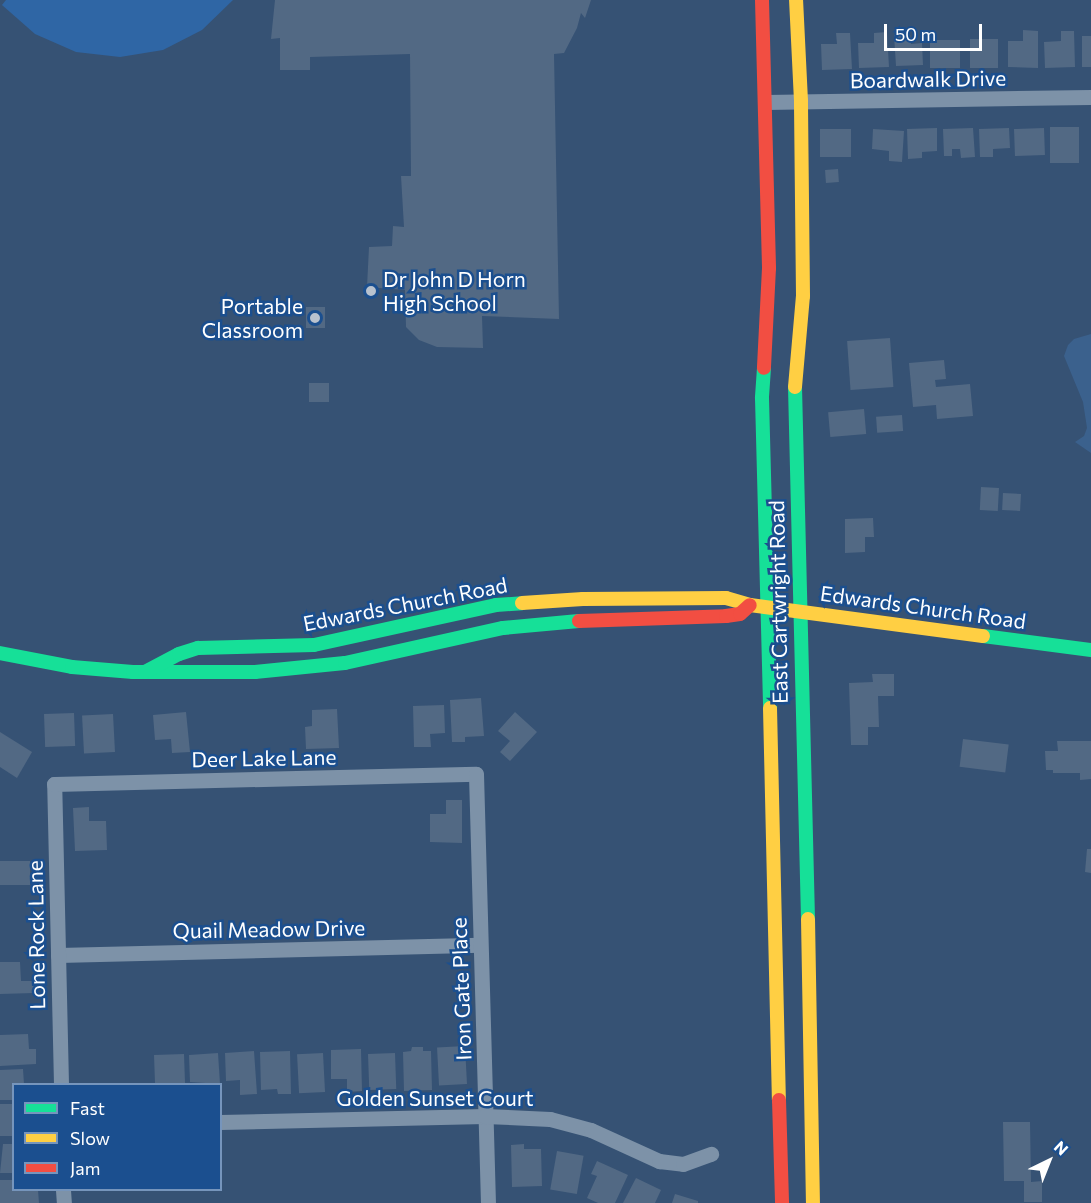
<!DOCTYPE html>
<html>
<head>
<meta charset="utf-8">
<style>
	body { margin:0 }
	#map { position:relative; width:1091px; height:1203px; overflow:hidden; background:#365274; font-family:Commissioner,sans-serif }
	div>[style] { position:absolute }
	[style*='--x'] { left:calc(var(--x)*1px); top:calc(var(--y)*1px); width:calc(var(--w)*1px); rotate:calc(var(--a)*1deg) }
	.green>* { inset:0; background:#2f66a5 }
	.water>* { inset:0; background:#3b618d }
	.building>* { inset:0; background:#526984; transform-origin:0 0 }
	.street>* { height:15px; margin:-7.5px; padding:0 7.5px; transform-origin:7.5px; border-radius:7.5px; background:#7d92a8 }
	.fast>* { height:14px; margin:-7px; padding:0 7px; transform-origin:7px; border-radius:7px; background:#16e098 }
	.slow>* { height:14px; margin:-7px; padding:0 7px; transform-origin:7px; border-radius:7px; background:#ffcf43 }
	.jam>* { height:14px; margin:-7px; padding:0 7px; transform-origin:7px; border-radius:7px; background:#f24e42 }
	.dots>* { width:16px; height:16px; translate:-50% -50%; box-sizing:border-box; border:3px solid #1b4f8f; border-radius:50% }
	span { translate:-50% -50%; white-space:nowrap; text-align:center; line-height:1.15; -webkit-text-stroke:5px #1b4f8f; paint-order:stroke }
	.street-label { font-size:21px; color:#fff }
	.poi-label { font-size:21px; color:#fff }
	.left { translate:0 -50%; text-align:left }
	.right { translate:-100% -50%; text-align:right }
	.legend { position:absolute; left:12px; top:1083px; width:210px; height:108px; box-sizing:border-box; background:#1b4f8f; border:2px solid #7695bc; margin:0; padding:8px 10px; list-style:none; font-size:18px; color:#fff }
	.legend li { display:flex; align-items:center; gap:12px; height:30px }
	.legend b { width:30px; border:2px solid #7695bc }
	.north { position:absolute; left:1019px; top:1131px; width:60px; height:60px; -webkit-text-stroke:4px #1b4f8f; paint-order:stroke; rotate:43deg; font-size:16px; font-weight:700; line-height:24px; text-align:center; color:#fff }
	.north::after { content:''; display:block; margin:auto; width:21px; height:27px; background:#fff; clip-path:polygon(50% 0,100% 100%,50% 72%,0 100%) }
	.scale { position:absolute; left:884px; top:24px; width:98px; height:27px; box-sizing:border-box; border:3px solid #fff; border-top:0; padding-left:8px; font-size:18px; line-height:21px; white-space:nowrap; color:#fff; -webkit-text-stroke:4px #1b4f8f; paint-order:stroke }
</style>
</head>
<body>
<div id="map">
	<div class="green">
		<div style="clip-path:polygon(6px 0,233px 0,202px 30px,163px 50px,120px 57px,76px 52px,35px 34px,2px 5px)"></div>
	</div>
	<div class="water">
		<div style="clip-path:polygon(1091px 334px,1091px 453px,1075px 442px,1084px 436px,1087px 428px,1083px 402px,1064px 356px,1068px 345px,1074px 339px)"></div>
	</div>
	<div class="building">
		<div style="clip-path:polygon(275px 0,591px 0,585px 18px,581px 13px,577px 28px,564px 53px,554px 54px,559px 319px,482px 316px,483px 348px,437px 347px,419px 340px,406px 327px,405px 290px,367px 287px,369px 247px,392px 246px,393px 226px,404px 227px,401px 176px,411px 176px,410px 54px,310px 57px,310px 70px,280px 70px,280px 38px,271px 39px)"></div>
		<div style="clip-path:polygon(1023px 30px,1038px 31px,1038px 68px,1008px 67px,1008px 41px,1023px 41px)"></div>
		<div style="clip-path:polygon(1061px 31px,1074px 31px,1075px 67px,1045px 68px,1044px 42px,1061px 41px)"></div>
		<div style="clip-path:polygon(887px 32px,889px 67px,859px 68px,858px 43px,874px 43px,874px 33px)"></div>
		<div style="clip-path:polygon(836px 33px,850px 33px,852px 69px,822px 70px,821px 44px,837px 44px)"></div>
		<div style="clip-path:polygon(910px 34px,911px 44px,922px 43px,923px 65px,896px 66px,894px 35px)"></div>
		<div style="left:1082px;top:36px;width:9px;height:31px"></div>
		<div style="left:970px;top:39px;width:28px;height:29px"></div>
		<div style="left:930px;top:40px;width:30px;height:28px"></div>
		<div style="left:1050px;top:127px;width:29px;height:36px"></div>
		<div style="clip-path:polygon(937px 128px,937px 151px,922px 152px,922px 158px,908px 159px,907px 129px)"></div>
		<div style="clip-path:polygon(973px 128px,975px 157px,961px 158px,960px 149px,952px 149px,952px 156px,944px 156px,943px 129px)"></div>
		<div style="clip-path:polygon(1009px 128px,1010px 148px,993px 149px,993px 157px,980px 157px,979px 129px)"></div>
		<div style="left:1044px;top:128px;width:27px;height:30px;rotate:88deg"></div>
		<div style="left:851px;top:129px;width:28px;height:31px;rotate:90deg"></div>
		<div style="clip-path:polygon(873px 129px,904px 131px,902px 162px,889px 161px,889px 151px,872px 149px)"></div>
		<div style="left:838px;top:169px;width:13px;height:13px;rotate:86deg"></div>
		<div style="left:306px;top:307px;width:19px;height:21px"></div>
		<div style="left:890px;top:338px;width:49px;height:43px;rotate:86deg"></div>
		<div style="clip-path:polygon(944px 360px,946px 379px,935px 380px,936px 387px,970px 384px,973px 416px,937px 419px,936px 405px,913px 407px,909px 363px)"></div>
		<div style="left:309px;top:383px;width:20px;height:19px"></div>
		<div style="left:864px;top:409px;width:25px;height:36px;rotate:85deg"></div>
		<div style="left:902px;top:415px;width:16px;height:26px;rotate:86deg"></div>
		<div style="left:981px;top:487px;width:18px;height:23px;rotate:3deg"></div>
		<div style="left:1003px;top:493px;width:18px;height:17px;rotate:3deg"></div>
		<div style="clip-path:polygon(873px 518px,874px 537px,865px 537px,865px 552px,845px 553px,845px 519px)"></div>
		<div style="clip-path:polygon(872px 674px,894px 674px,894px 696px,878px 696px,879px 727px,868px 727px,868px 745px,851px 745px,849px 683px,873px 682px)"></div>
		<div style="clip-path:polygon(481px 698px,484px 736px,465px 737px,465px 742px,452px 742px,450px 700px)"></div>
		<div style="clip-path:polygon(444px 705px,445px 733px,430px 734px,431px 747px,414px 747px,413px 706px)"></div>
		<div style="clip-path:polygon(337px 709px,339px 748px,306px 749px,305px 727px,312px 726px,312px 710px)"></div>
		<div style="clip-path:polygon(186px 712px,190px 752px,172px 753px,171px 739px,155px 740px,153px 715px)"></div>
		<div style="clip-path:polygon(515px 712px,537px 732px,510px 761px,500px 752px,510px 741px,498px 731px)"></div>
		<div style="left:74px;top:713px;width:33px;height:30px;rotate:88deg"></div>
		<div style="left:113px;top:714px;width:38px;height:31px;rotate:87deg"></div>
		<div style="clip-path:polygon(0 732px,32px 752px,17px 778px,0 767px)"></div>
		<div style="left:963px;top:739px;width:46px;height:28px;rotate:7deg"></div>
		<div style="clip-path:polygon(1057px 741px,1091px 741px,1091px 779px,1080px 780px,1080px 773px,1053px 773px,1053px 770px,1046px 770px,1045px 751px,1058px 751px)"></div>
		<div style="clip-path:polygon(446px 800px,462px 800px,462px 843px,430px 842px,430px 814px,446px 814px)"></div>
		<div style="clip-path:polygon(89px 807px,89px 821px,106px 821px,107px 850px,75px 851px,73px 808px)"></div>
		<div style="clip-path:polygon(1087px 849px,1091px 849px,1091px 873px,1085px 872px)"></div>
		<div style="left:30px;top:861px;width:24px;height:30px;rotate:90deg"></div>
		<div style="clip-path:polygon(0 962px,20px 962px,21px 981px,34px 981px,34px 993px,0 994px)"></div>
		<div style="clip-path:polygon(28px 1034px,29px 1049px,36px 1049px,36px 1064px,0 1066px,0 1035px)"></div>
		<div style="left:465px;top:1046px;width:38px;height:28px;rotate:87deg"></div>
		<div style="clip-path:polygon(412px 1047px,423px 1047px,423px 1051px,431px 1051px,432px 1090px,404px 1091px,403px 1052px,411px 1051px)"></div>
		<div style="clip-path:polygon(361px 1049px,362px 1091px,347px 1092px,347px 1079px,331px 1079px,331px 1050px)"></div>
		<div style="clip-path:polygon(254px 1051px,257px 1094px,240px 1095px,240px 1080px,226px 1081px,225px 1053px)"></div>
		<div style="clip-path:polygon(290px 1051px,291px 1094px,278px 1094px,277px 1089px,261px 1090px,260px 1052px)"></div>
		<div style="clip-path:polygon(218px 1053px,220px 1084px,190px 1082px,189px 1055px)"></div>
		<div style="left:323px;top:1053px;width:39px;height:26px;rotate:87deg"></div>
		<div style="left:395px;top:1053px;width:36px;height:27px;rotate:88deg"></div>
		<div style="left:184px;top:1054px;width:30px;height:30px;rotate:88deg"></div>
		<div style="clip-path:polygon(23px 1069px,24px 1084px,14px 1084px,14px 1100px,0 1100px,0 1070px)"></div>
		<div style="left:14px;top:1104px;width:32px;height:14px;rotate:90deg"></div>
		<div style="clip-path:polygon(1003px 1122px,1030px 1122px,1031px 1182px,1042px 1181px,1042px 1202px,1024px 1202px,1024px 1181px,1004px 1181px)"></div>
		<div style="clip-path:polygon(3px 1144px,14px 1144px,14px 1173px,0 1173px)"></div>
		<div style="clip-path:polygon(524px 1144px,524px 1149px,541px 1149px,542px 1186px,512px 1187px,511px 1145px)"></div>
		<div style="left:557px;top:1151px;width:27px;height:39px;rotate:10deg"></div>
		<div style="clip-path:polygon(597px 1161px,628px 1175px,615px 1203px,598px 1203px,587px 1198px,597px 1176px,591px 1174px)"></div>
		<div style="clip-path:polygon(636px 1178px,661px 1190px,655px 1203px,623px 1203px)"></div>
		<div style="clip-path:polygon(0 1180px,14px 1180px,14px 1190px,38px 1190px,39px 1203px,0 1203px)"></div>
		<div style="clip-path:polygon(675px 1194px,698px 1201px,698px 1203px,672px 1203px)"></div>
	</div>
	<div class="street">
		<div style="--x:766;--y:102;--w:325;--a:-0.9"></div>
		<div style="--x:58;--y:955;--w:422;--a:-1.4"></div>
		<div style="--x:61;--y:1084;--w:300;--a:-91.3"></div>
		<div style="--x:54;--y:784;--w:422;--a:-1.4"></div>
		<div style="--x:476;--y:774;--w:429;--a:88.4"></div>
		<div style="--x:220;--y:1122;--w:265;--a:-1.3"></div>
		<div style="--x:485;--y:1116;--w:65;--a:2.6"></div>
		<div style="--x:550;--y:1119;--w:42;--a:15"></div>
		<div style="--x:591;--y:1130;--w:75;--a:24.5"></div>
		<div style="--x:659;--y:1161;--w:24;--a:7"></div>
		<div style="--x:683;--y:1164;--w:30;--a:-20"></div>
		<div style="--x:63;--y:1190;--w:13;--a:86"></div>
	</div>
	<div class="fast">
		<div style="--x:764;--y:368;--w:30;--a:94"></div>
		<div style="--x:762;--y:398;--w:310;--a:88.5"></div>
		<div style="--x:795;--y:387;--w:532;--a:88.6"></div>
		<div style="--x:983;--y:636;--w:109;--a:7.4"></div>
		<div style="--x:0;--y:653;--w:73;--a:11"></div>
		<div style="--x:72;--y:667;--w:61;--a:4.7"></div>
		<div style="--x:133;--y:672;--w:122;--a:0"></div>
		<div style="--x:255;--y:672;--w:90;--a:-5.7"></div>
		<div style="--x:345;--y:663;--w:162;--a:-12.5"></div>
		<div style="--x:503;--y:628;--w:76;--a:-5.3"></div>
		<div style="--x:145;--y:672;--w:38;--a:-28"></div>
		<div style="--x:179;--y:654;--w:20;--a:-18"></div>
		<div style="--x:198;--y:648;--w:116;--a:-1.5"></div>
		<div style="--x:314;--y:645;--w:186;--a:-12.4"></div>
		<div style="--x:496;--y:605;--w:26;--a:-4"></div>
	</div>
	<div class="slow">
		<div style="--x:795;--y:387;--w:91;--a:-85"></div>
		<div style="--x:803;--y:296;--w:195;--a:-90.6"></div>
		<div style="--x:801;--y:101;--w:101;--a:-92.8"></div>
		<div style="--x:522;--y:603;--w:61;--a:-3.8"></div>
		<div style="--x:583;--y:599;--w:143;--a:-0.4"></div>
		<div style="--x:726;--y:598;--w:25;--a:16"></div>
		<div style="--x:750;--y:605;--w:235;--a:7.6"></div>
		<div style="--x:770;--y:708;--w:392;--a:88.7"></div>
		<div style="--x:808;--y:919;--w:284;--a:89"></div>
	</div>
	<div class="jam">
		<div style="--x:762;--y:0;--w:268;--a:88.5"></div>
		<div style="--x:769;--y:268;--w:100;--a:92.9"></div>
		<div style="--x:579;--y:621;--w:147;--a:-1.9"></div>
		<div style="--x:726;--y:616;--w:14;--a:-8"></div>
		<div style="--x:740;--y:614;--w:13;--a:-42"></div>
		<div style="--x:779;--y:1100;--w:103;--a:88.3"></div>
	</div>
	<div class="dots">
		<div style="left:371px;top:291px;background:#b9c2ce"></div>
		<div style="left:315px;top:318px;background:#b9c2ce"></div>
	</div>
	<div class="street-label">
		<span style="left:928px;top:79px;rotate:-1deg">Boardwalk Drive</span>
		<span style="left:778px;top:602px;rotate:-91deg">East Cartwright Road</span>
		<span style="left:405px;top:604px;rotate:-11deg">Edwards Church Road</span>
		<span style="left:923px;top:607px;rotate:8deg">Edwards Church Road</span>
		<span style="left:264px;top:758px;rotate:-1deg">Deer Lake Lane</span>
		<span style="left:269px;top:929px;rotate:-1deg">Quail Meadow Drive</span>
		<span style="left:36px;top:935px;rotate:-91deg">Lone Rock Lane</span>
		<span style="left:461px;top:989px;rotate:-92deg">Iron Gate Place</span>
		<span style="left:435px;top:1098px">Golden Sunset Court</span>
	</div>
	<div class="poi-label">
		<span class="left" style="left:383px;top:291px">Dr John D Horn<br>High School</span>
		<span class="right" style="left:303px;top:318px">Portable<br>Classroom</span>
	</div>
	<ul class="legend">
	<li><b style="height:8px;background:#16e098"></b>Fast</li>
	<li><b style="height:8px;background:#ffcf43"></b>Slow</li>
	<li><b style="height:8px;background:#f24e42"></b>Jam</li>
	</ul>
	<div class="north">N</div>
	<div class="scale">50 m</div>
</div>
</body>
</html>
